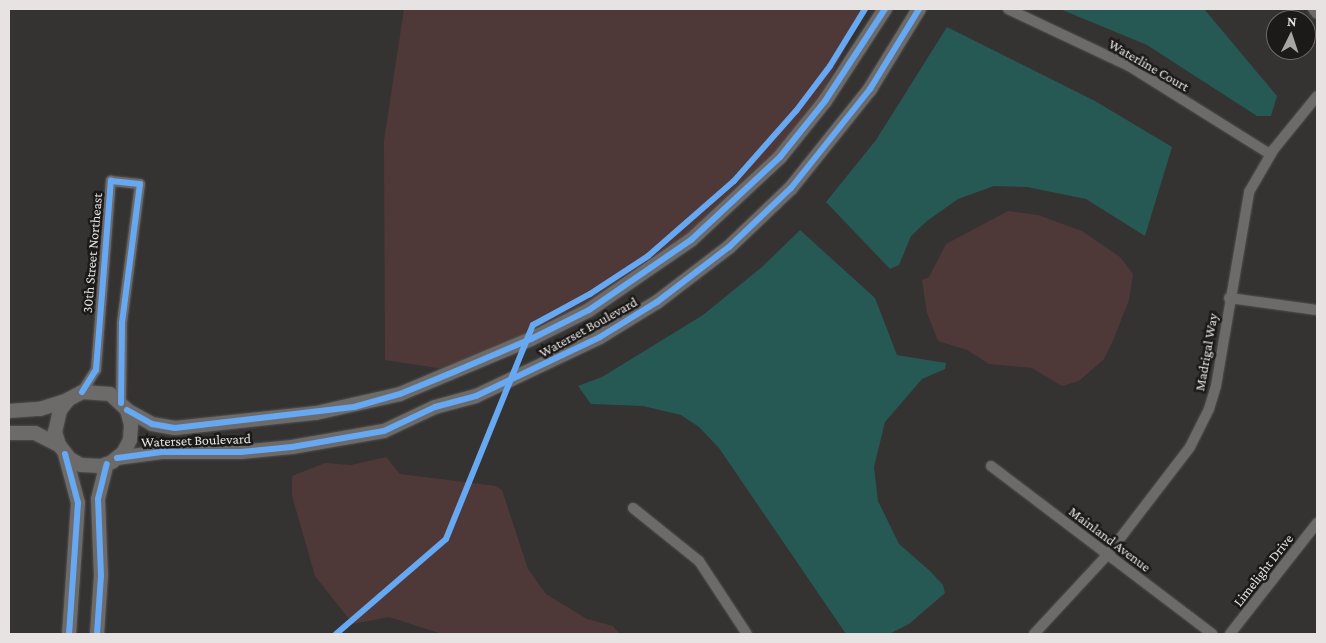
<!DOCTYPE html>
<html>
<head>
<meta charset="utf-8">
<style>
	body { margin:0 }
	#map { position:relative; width:1326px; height:643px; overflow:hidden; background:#353232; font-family:"Crimson Pro",serif }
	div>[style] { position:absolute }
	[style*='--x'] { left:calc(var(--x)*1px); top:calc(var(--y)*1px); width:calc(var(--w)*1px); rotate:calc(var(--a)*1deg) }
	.green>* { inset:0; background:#4f3838 }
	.water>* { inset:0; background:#265954 }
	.roads { filter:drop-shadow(0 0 1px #514f4f) drop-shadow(0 0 1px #514f4f) }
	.street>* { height:10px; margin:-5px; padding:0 5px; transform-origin:5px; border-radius:5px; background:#6d6a6a }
	.secondary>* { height:14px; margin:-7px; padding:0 7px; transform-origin:7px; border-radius:7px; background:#6d6a6a }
	.cycleway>* { height:6px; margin:-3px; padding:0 3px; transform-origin:3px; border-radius:3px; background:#66a8f1 }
	span { translate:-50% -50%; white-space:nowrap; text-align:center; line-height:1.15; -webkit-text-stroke:5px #1c1919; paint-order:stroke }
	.street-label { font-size:14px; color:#e7e3e3 }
	.frame { position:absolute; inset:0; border:10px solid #e7e3e3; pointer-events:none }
	.north { position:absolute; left:1266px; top:10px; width:50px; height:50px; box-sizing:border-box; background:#1c1919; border:1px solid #6d6a6a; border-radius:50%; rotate:4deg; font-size:14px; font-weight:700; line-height:20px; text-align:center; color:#e7e3e3 }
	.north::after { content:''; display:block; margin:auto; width:18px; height:22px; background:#a9a5a5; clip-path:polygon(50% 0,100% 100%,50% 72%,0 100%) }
</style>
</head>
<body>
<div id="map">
	<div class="green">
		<div style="clip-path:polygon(404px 9px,866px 9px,804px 127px,677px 250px,555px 327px,456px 371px,385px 360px,384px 140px)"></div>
		<div style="clip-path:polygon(1008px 211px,1038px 215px,1082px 231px,1120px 257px,1133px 274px,1129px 300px,1112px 343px,1104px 359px,1079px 381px,1062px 386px,1032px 368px,989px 364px,967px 350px,938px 341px,927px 313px,922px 280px,929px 277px,946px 244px)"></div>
		<div style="clip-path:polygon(386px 457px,400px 474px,496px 486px,502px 490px,528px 569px,546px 594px,587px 619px,613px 626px,620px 634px,442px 634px,389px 617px,353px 624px,315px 576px,292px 496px,292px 476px,325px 463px,351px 465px)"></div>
	</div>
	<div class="water">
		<div style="clip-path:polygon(1060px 9px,1204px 9px,1277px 96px,1271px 116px,1257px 116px,1147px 45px)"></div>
		<div style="clip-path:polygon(947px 27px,1095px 101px,1172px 147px,1145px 236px,1086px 199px,1027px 187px,994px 186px,958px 199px,927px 221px,911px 236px,899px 265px,890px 269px,826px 202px,876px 140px)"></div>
		<div style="clip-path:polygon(800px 230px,875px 298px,897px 355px,946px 363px,945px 369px,922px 379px,885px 422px,874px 467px,878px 501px,899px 544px,930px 571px,943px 585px,945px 593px,909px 624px,889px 634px,846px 634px,719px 448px,699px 427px,681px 415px,643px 406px,591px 404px,578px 386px,602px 377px,703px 315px,762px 267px)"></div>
	</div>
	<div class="roads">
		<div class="street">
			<div style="--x:1008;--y:9;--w:134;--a:25.2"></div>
			<div style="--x:1129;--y:66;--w:166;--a:32"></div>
			<div style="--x:1313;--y:9;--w:6;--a:51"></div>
			<div style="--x:1229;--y:298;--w:89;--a:7.8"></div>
			<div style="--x:82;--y:392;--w:26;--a:-58"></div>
			<div style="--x:96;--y:370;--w:190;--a:-85.5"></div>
			<div style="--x:111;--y:181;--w:29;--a:6"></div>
			<div style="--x:140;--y:184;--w:140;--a:97.4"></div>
			<div style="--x:122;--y:323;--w:80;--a:90.7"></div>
			<div style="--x:991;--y:466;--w:278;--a:37.2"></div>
			<div style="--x:633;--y:508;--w:85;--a:38.8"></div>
			<div style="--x:699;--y:561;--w:87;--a:56.7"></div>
			<div style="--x:1034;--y:634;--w:109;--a:-47.2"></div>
			<div style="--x:1108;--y:554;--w:135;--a:-52.5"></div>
			<div style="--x:1190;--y:447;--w:42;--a:-63.4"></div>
			<div style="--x:1209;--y:409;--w:24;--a:-73"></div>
			<div style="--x:1216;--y:386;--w:197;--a:-80.3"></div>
			<div style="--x:1249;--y:192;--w:50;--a:-59.8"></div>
			<div style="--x:1274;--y:149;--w:68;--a:-50.9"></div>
			<div style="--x:1230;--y:634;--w:141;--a:-51.9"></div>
		</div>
		<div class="secondary">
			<div style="--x:127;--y:410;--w:16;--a:75"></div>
			<div style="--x:131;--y:425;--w:15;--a:94"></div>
			<div style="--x:130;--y:440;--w:15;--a:118"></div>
			<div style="--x:123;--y:453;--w:14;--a:141"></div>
			<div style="--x:112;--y:462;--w:12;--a:160"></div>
			<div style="--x:101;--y:466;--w:20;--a:-177"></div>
			<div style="--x:81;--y:465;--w:13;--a:-151"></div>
			<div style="--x:70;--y:459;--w:18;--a:-128"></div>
			<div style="--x:59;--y:445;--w:14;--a:-107"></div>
			<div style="--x:55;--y:432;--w:23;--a:-77"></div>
			<div style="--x:60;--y:410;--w:14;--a:-51"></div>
			<div style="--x:69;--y:399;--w:15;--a:-28"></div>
			<div style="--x:82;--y:392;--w:28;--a:4"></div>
			<div style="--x:110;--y:394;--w:23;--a:43"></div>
			<div style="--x:127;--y:410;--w:29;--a:29"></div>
			<div style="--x:152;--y:424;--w:23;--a:10"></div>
			<div style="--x:175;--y:428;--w:142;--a:-6.1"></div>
			<div style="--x:316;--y:413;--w:86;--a:-12.7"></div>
			<div style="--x:400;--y:394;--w:142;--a:-22.8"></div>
			<div style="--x:531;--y:339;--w:65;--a:-26.6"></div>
			<div style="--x:589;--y:310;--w:124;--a:-34.5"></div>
			<div style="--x:691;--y:240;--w:122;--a:-43"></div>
			<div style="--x:780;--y:157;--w:72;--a:-51.2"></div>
			<div style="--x:825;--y:101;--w:110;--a:-56.9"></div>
			<div style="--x:9;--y:411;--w:31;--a:-4"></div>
			<div style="--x:40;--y:409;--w:29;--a:-18"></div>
			<div style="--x:9;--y:433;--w:26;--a:0"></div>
			<div style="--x:35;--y:433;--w:27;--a:27"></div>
			<div style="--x:65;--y:454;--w:51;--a:75.1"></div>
			<div style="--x:78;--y:503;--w:131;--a:93.9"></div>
			<div style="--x:117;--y:458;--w:45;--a:-7.6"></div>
			<div style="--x:162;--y:452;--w:79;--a:0"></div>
			<div style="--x:241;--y:452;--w:51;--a:-5.6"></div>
			<div style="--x:292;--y:447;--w:93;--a:-9.9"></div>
			<div style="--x:384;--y:431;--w:56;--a:-25.2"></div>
			<div style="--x:435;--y:407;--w:42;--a:-15"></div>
			<div style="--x:476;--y:396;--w:137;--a:-25.4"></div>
			<div style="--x:600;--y:337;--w:67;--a:-31.6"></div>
			<div style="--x:657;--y:302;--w:91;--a:-37.4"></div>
			<div style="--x:729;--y:247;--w:86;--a:-43.6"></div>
			<div style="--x:791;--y:188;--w:127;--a:-51.4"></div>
			<div style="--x:870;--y:89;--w:94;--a:-58.5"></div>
			<div style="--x:97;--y:634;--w:58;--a:-86.1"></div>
			<div style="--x:101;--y:576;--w:77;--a:-92.2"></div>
			<div style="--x:98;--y:499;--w:36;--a:-76"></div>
		</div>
	</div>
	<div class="cycleway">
		<div style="--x:82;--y:392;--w:26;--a:-58"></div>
		<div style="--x:96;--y:370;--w:190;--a:-85.5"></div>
		<div style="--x:111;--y:181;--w:29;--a:6"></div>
		<div style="--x:140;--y:184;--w:140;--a:97.4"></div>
		<div style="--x:122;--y:323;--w:80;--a:90.7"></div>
		<div style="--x:127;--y:410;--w:29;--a:29"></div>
		<div style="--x:152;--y:424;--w:23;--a:10"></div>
		<div style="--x:175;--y:428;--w:180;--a:-6.7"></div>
		<div style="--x:354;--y:407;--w:48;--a:-15.8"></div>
		<div style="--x:400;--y:394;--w:61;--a:-22.3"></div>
		<div style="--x:456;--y:371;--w:82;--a:-23.1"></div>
		<div style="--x:531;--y:339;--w:65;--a:-26.6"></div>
		<div style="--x:589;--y:310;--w:124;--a:-34.5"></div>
		<div style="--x:691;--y:240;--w:122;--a:-43"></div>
		<div style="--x:780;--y:157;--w:72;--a:-51.2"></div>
		<div style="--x:825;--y:101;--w:110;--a:-56.9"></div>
		<div style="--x:65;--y:454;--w:51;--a:75.1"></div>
		<div style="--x:78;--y:503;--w:131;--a:93.9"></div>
		<div style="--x:117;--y:458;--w:45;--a:-7.6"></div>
		<div style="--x:162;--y:452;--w:79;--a:0"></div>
		<div style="--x:241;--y:452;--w:51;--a:-5.6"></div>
		<div style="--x:292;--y:447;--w:93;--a:-9.9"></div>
		<div style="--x:384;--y:431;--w:56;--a:-25.2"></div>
		<div style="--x:435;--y:407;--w:42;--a:-15"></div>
		<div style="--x:476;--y:396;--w:137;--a:-25.4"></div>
		<div style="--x:600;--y:337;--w:67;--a:-31.6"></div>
		<div style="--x:657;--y:302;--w:91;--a:-37.4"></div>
		<div style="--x:729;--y:247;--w:86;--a:-43.6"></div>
		<div style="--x:791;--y:188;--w:127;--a:-51.4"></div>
		<div style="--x:870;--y:89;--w:94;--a:-58.5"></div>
		<div style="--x:97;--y:634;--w:58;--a:-86.1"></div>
		<div style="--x:101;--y:576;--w:77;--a:-92.2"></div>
		<div style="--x:98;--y:499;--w:36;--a:-76"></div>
		<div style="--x:336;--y:634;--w:145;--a:-40.8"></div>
		<div style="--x:446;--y:539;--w:231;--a:-67.9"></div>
		<div style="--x:533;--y:325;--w:65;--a:-28.5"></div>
		<div style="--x:590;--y:294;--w:69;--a:-33.2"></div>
		<div style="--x:648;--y:256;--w:114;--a:-41.1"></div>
		<div style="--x:734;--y:181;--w:94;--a:-48.5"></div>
		<div style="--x:796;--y:111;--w:56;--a:-52.9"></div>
		<div style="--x:830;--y:66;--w:67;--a:-58.4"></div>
	</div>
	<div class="street-label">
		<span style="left:1149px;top:65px;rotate:30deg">Waterline Court</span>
		<span style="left:92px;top:253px;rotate:-85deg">30th Street Northeast</span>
		<span style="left:588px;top:327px;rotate:-29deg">Waterset Boulevard</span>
		<span style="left:1206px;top:352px;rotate:-80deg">Madrigal Way</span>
		<span style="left:196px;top:440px;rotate:-2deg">Waterset Boulevard</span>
		<span style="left:1110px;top:539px;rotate:37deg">Mainland Avenue</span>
		<span style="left:1263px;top:570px;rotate:-52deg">Limelight Drive</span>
	</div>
	<div class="frame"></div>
	<div class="north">N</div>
</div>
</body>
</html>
